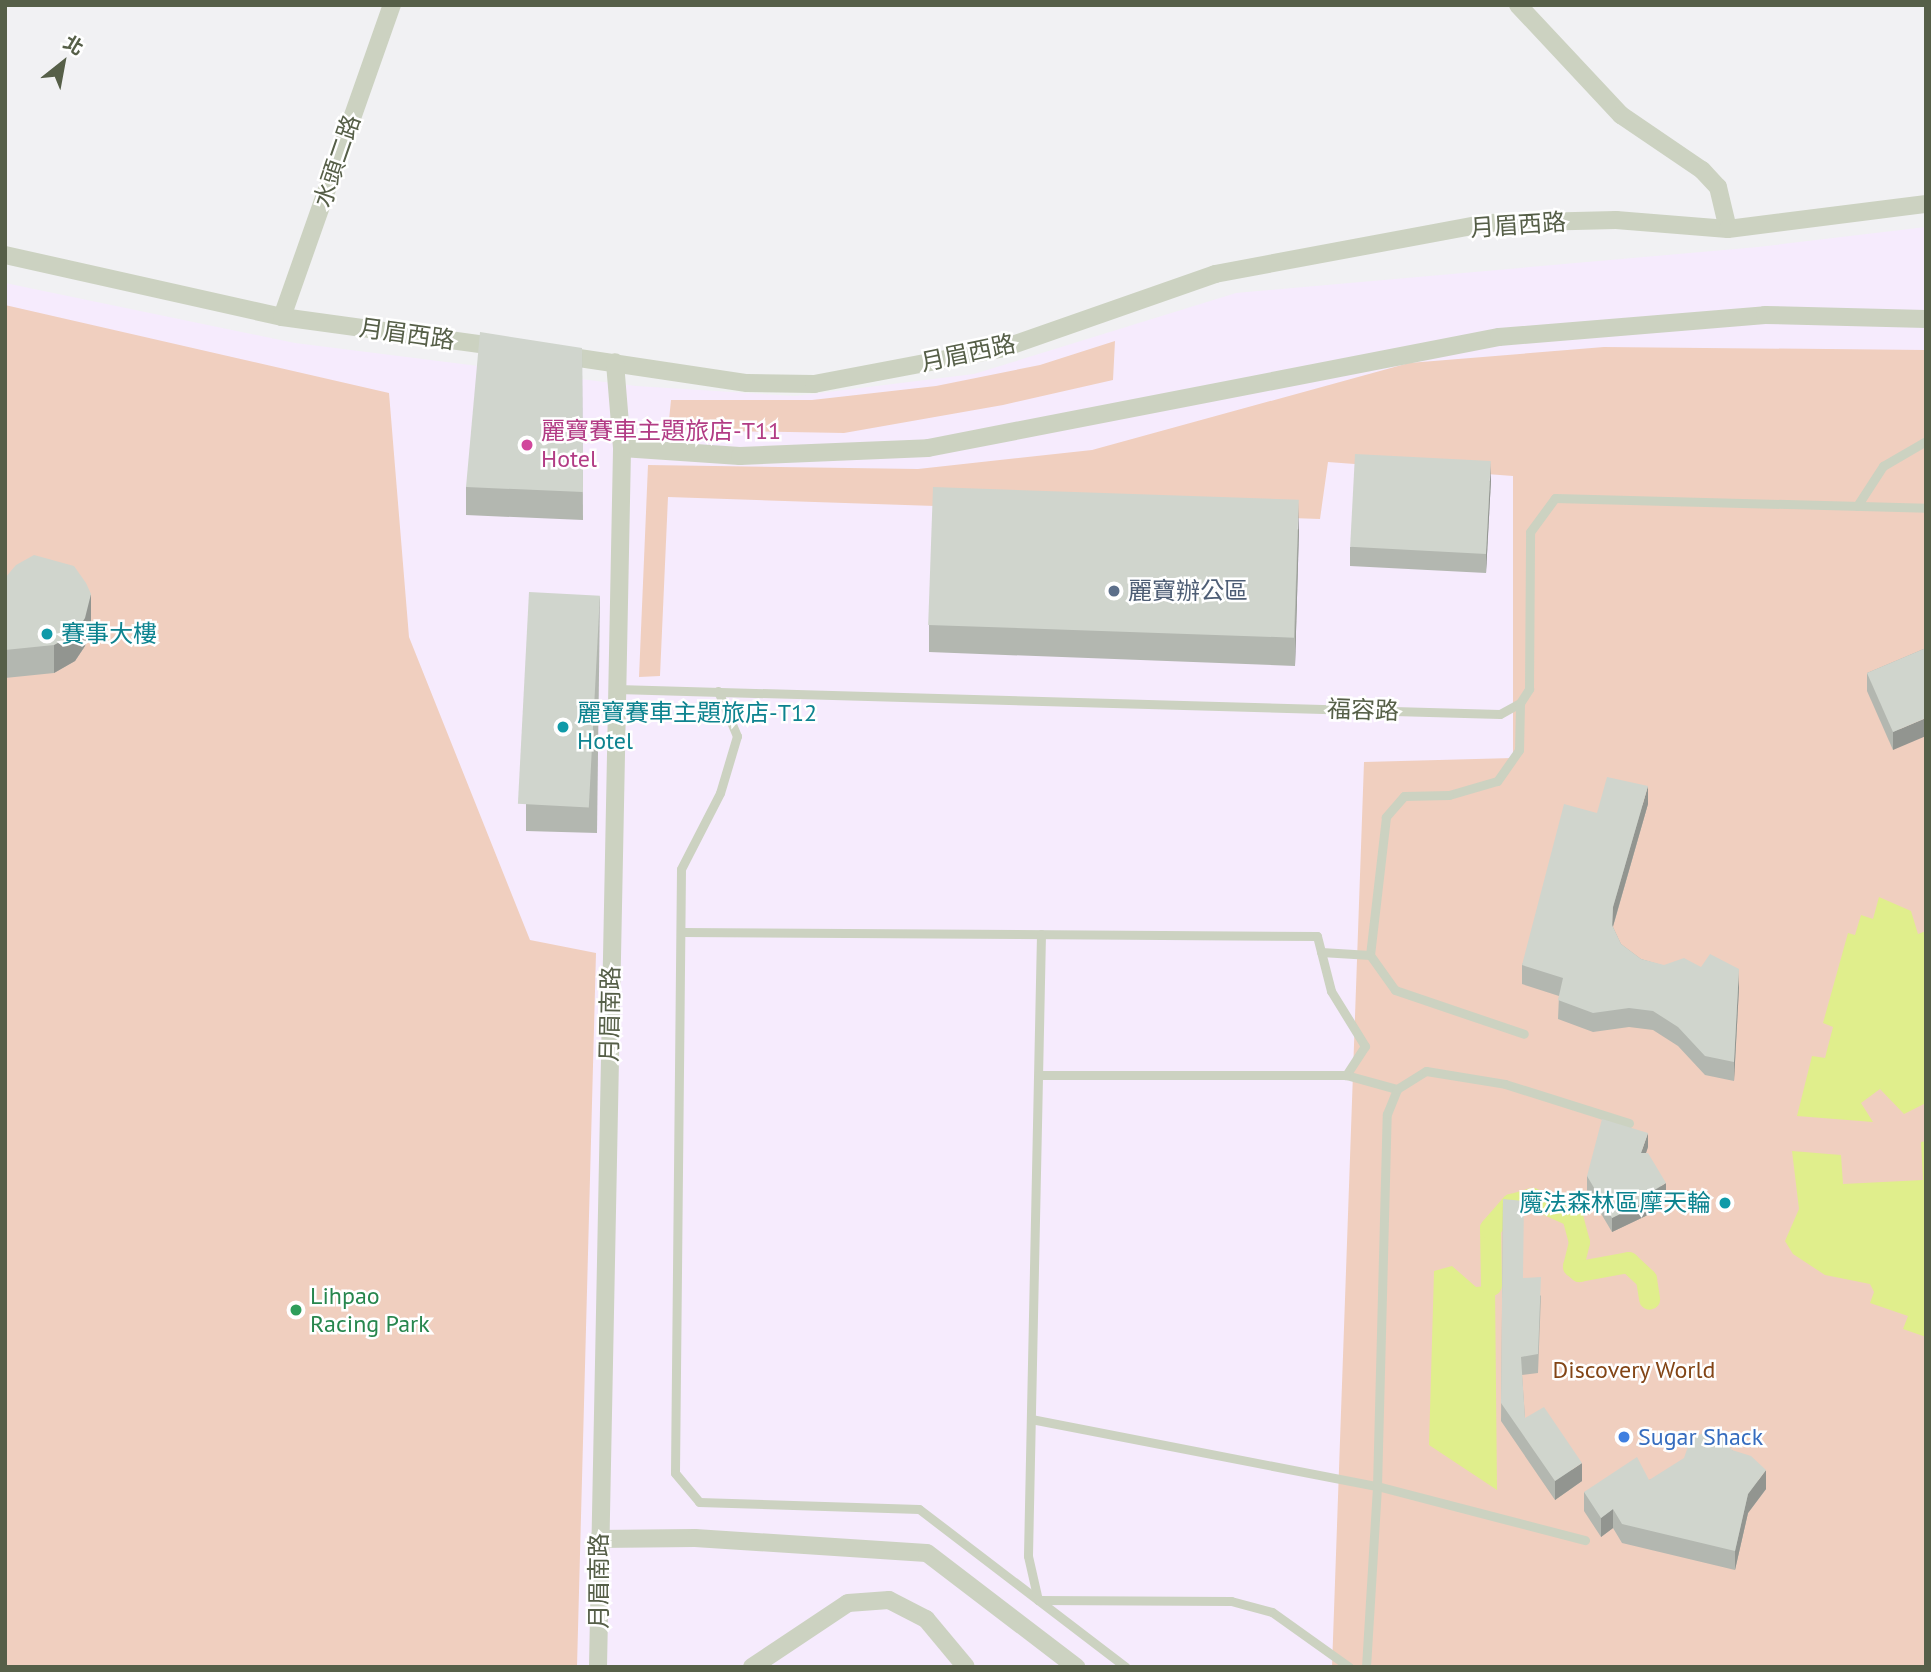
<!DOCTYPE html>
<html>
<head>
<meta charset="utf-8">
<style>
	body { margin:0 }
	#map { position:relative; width:1931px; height:1672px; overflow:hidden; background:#f1f1f3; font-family:"PT Sans","Noto Sans TC",sans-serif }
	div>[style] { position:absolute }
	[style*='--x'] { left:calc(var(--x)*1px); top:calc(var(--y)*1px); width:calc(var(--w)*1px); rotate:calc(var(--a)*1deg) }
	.commercial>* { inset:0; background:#f6ebfd }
	.green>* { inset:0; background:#f0cfbf }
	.water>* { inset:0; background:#e0ee8c }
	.canal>* { height:21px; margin:-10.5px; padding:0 10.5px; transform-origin:10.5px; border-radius:10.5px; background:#e0ee8c }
	.service>* { height:9px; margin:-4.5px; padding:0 4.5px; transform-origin:4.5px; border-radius:4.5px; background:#ccd2c1 }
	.minor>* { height:18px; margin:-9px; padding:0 9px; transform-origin:9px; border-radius:9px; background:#ccd2c1 }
	.wall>* { inset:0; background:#b3b7b0 }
	.shaded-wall>* { inset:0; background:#929590 }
	.building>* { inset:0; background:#d0d5cd; transform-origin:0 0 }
	.dots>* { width:19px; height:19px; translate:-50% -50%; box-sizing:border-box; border:4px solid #fff; border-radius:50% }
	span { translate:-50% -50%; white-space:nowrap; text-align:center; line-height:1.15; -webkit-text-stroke:5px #fff; paint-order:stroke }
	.street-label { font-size:24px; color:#565f48 }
	.hotel-label { font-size:24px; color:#b23c85 }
	.left { translate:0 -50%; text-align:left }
	.service-label { font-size:24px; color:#4e5e75 }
	.culture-label { font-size:24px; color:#0d838f }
	.right { translate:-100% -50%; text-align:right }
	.leisure-label { font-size:24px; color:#27864d }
	.park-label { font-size:24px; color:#834516 }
	.shop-label { font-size:24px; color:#366cbe }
	.frame { position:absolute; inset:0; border:7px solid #565f48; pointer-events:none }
	.north { position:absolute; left:28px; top:28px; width:70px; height:70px; -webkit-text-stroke:5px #fff; paint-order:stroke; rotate:31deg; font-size:19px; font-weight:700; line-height:28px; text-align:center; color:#565f48 }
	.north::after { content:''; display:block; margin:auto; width:24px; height:32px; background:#565f48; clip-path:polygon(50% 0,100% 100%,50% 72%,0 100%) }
</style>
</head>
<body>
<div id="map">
	<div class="commercial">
		<div style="clip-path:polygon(1926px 227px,1926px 1667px,5px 1667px,5px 283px,295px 343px,636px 386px,795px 396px,974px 374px,1236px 293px,1758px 247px)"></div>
	</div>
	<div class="green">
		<div style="clip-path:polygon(5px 305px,389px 393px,409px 637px,530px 940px,596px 953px,577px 1667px,5px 1667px)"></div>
		<div style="clip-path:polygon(1115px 341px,1113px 380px,1003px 405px,844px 433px,668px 430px,671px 400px,812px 400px,936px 386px,1040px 365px)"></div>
		<div style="clip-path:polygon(1604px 347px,1926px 350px,1926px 1667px,1332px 1667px,1364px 762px,1513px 758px,1513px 476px,1328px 462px,1320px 519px,668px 497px,660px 676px,639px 677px,648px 465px,918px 469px,1092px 450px,1409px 363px)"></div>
	</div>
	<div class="water">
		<div style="clip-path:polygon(1879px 897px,1911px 911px,1918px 934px,1926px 931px,1926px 1103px,1904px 1114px,1880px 1089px,1861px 1103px,1873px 1122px,1797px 1116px,1812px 1056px,1825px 1058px,1833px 1027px,1823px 1023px,1848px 933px,1855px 935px,1861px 915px,1873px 919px)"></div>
		<div style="clip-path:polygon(1926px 1141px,1926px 1337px,1903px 1329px,1908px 1316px,1870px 1303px,1874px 1292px,1870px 1284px,1825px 1275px,1793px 1254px,1785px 1241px,1799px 1209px,1792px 1151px,1841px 1155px,1843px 1184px,1923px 1180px,1921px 1142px)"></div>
		<div style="clip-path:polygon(1452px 1266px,1476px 1287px,1495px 1285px,1497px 1490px,1429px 1445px,1434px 1271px)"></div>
	</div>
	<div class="canal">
		<div style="--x:1491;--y:1285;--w:57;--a:-91"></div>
		<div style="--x:1490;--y:1228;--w:32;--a:-49"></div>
		<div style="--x:1511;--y:1204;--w:22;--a:-16"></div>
		<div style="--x:1532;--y:1198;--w:44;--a:24.2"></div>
		<div style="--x:1572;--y:1216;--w:27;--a:75"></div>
		<div style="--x:1579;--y:1242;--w:25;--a:104"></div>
		<div style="--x:1573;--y:1266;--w:8;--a:40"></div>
		<div style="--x:1579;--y:1271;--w:50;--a:-10.4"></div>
		<div style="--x:1628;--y:1262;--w:25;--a:43"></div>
		<div style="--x:1646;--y:1279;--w:20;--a:81"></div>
	</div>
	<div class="service">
		<div style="--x:1857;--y:506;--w:48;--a:-57"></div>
		<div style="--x:1883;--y:466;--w:50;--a:-30.2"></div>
		<div style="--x:617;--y:689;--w:883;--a:1.62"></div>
		<div style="--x:1500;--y:714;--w:23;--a:-29"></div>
		<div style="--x:1520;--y:703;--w:17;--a:-57"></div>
		<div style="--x:1529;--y:689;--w:157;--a:-89.6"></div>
		<div style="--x:1530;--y:532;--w:42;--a:-53.7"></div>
		<div style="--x:1555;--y:498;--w:371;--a:1.5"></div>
		<div style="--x:718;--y:691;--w:49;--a:67.1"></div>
		<div style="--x:737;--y:736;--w:59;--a:106.6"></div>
		<div style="--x:720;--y:793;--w:85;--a:117.2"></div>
		<div style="--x:681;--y:869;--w:604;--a:90.57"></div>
		<div style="--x:675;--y:1473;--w:38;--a:50"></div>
		<div style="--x:699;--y:1502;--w:220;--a:1.8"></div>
		<div style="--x:919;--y:1509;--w:260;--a:37.4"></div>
		<div style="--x:1520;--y:703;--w:47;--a:91.2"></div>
		<div style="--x:1519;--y:750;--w:38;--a:125"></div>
		<div style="--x:1497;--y:781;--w:50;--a:163.7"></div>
		<div style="--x:1449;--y:795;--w:45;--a:178.7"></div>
		<div style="--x:1404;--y:796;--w:28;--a:131"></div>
		<div style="--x:1386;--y:817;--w:139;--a:96.6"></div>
		<div style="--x:1370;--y:955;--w:43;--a:54.5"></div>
		<div style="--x:1395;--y:990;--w:136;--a:18.8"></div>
		<div style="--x:681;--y:932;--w:636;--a:0.36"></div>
		<div style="--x:1317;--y:936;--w:57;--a:75.7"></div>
		<div style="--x:1331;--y:991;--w:65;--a:58.3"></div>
		<div style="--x:1365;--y:1046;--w:35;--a:123"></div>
		<div style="--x:1346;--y:1075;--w:53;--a:15.4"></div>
		<div style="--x:1041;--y:934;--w:622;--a:91.2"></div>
		<div style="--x:1028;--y:1556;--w:45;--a:77.2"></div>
		<div style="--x:1038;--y:1600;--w:193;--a:0.3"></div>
		<div style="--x:1231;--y:1601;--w:42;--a:15"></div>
		<div style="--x:1272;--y:1612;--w:95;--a:35.5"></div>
		<div style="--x:1321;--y:952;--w:49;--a:3.5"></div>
		<div style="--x:1039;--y:1075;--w:307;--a:0"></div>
		<div style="--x:1031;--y:1419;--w:352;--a:11"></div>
		<div style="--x:1377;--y:1486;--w:215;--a:14.6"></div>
		<div style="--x:1366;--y:1667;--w:181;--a:-86.5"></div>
		<div style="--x:1377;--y:1486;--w:372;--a:-88.5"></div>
		<div style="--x:1387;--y:1114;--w:27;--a:-68"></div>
		<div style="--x:1397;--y:1089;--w:34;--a:-32"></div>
		<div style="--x:1426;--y:1071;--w:80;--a:9.3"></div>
		<div style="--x:1505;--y:1084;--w:130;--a:17.5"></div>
	</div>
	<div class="minor">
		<div style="--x:1518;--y:5;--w:151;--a:46.9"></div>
		<div style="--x:1621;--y:115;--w:98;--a:34.2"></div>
		<div style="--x:1702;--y:170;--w:23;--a:47"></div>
		<div style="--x:1718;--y:187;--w:43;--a:76.6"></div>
		<div style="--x:5;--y:255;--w:284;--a:12.6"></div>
		<div style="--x:282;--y:317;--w:220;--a:7.8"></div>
		<div style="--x:282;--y:317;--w:331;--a:-70.6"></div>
		<div style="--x:559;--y:355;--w:190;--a:8.5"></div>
		<div style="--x:747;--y:383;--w:67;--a:0.9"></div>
		<div style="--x:814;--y:384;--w:193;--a:-10.7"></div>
		<div style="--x:1004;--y:348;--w:224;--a:-19.3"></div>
		<div style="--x:1215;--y:274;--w:277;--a:-10.6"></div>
		<div style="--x:1487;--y:223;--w:129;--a:-1.3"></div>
		<div style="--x:1616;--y:220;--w:112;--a:4.6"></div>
		<div style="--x:1728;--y:229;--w:200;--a:-7.2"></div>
		<div style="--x:622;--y:448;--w:118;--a:3.9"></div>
		<div style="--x:740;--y:456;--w:188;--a:-2.4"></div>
		<div style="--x:928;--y:448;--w:582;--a:-11"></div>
		<div style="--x:1499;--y:337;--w:267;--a:-4.7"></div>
		<div style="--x:1765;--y:315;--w:161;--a:1.4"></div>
		<div style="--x:598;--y:1539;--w:97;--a:-0.6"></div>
		<div style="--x:695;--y:1538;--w:232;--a:3.7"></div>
		<div style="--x:927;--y:1553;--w:188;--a:37.4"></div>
		<div style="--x:598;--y:1667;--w:1219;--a:-88.87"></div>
		<div style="--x:622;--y:448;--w:86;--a:-94.7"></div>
		<div style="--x:752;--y:1667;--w:115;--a:-33.7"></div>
		<div style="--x:848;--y:1603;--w:41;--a:-4.2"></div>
		<div style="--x:889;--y:1600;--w:42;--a:27.2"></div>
		<div style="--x:926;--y:1619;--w:62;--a:50.2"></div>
	</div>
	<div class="wall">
		<div style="clip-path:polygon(582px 348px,583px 520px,466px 515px,466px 487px)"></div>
		<div style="clip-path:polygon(1491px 480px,1486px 573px,1350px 566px,1350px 547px)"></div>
		<div style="clip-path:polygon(1299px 529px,1295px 666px,929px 652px,929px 625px)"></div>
		<div style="clip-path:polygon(5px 578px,91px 622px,85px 646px,75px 661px,54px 673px,5px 678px)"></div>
		<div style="clip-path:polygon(600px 596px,597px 833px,526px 831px,526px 804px)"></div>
		<div style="clip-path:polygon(1926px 648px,1893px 750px,1867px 691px,1867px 673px)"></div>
		<div style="clip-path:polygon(1648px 804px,1613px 927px,1621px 944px,1641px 959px,1739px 988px,1734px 1081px,1705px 1075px,1678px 1046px,1653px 1030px,1629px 1027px,1593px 1032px,1558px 1019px,1559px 996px,1522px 984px,1522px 965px,1597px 813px)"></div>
		<div style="clip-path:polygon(1648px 1147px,1646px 1153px,1666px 1197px,1654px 1204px,1652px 1213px,1612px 1232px,1587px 1190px,1587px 1176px)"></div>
		<div style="clip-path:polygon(1503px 1199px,1523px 1278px,1541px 1296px,1538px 1373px,1522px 1375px,1525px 1418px,1582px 1481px,1555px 1500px,1501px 1421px)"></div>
		<div style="clip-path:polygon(1732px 1450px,1766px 1489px,1748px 1513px,1735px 1570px,1622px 1543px,1613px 1528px,1601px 1537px,1584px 1511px,1584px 1492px,1649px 1480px)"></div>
	</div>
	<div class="shaded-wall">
		<div style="clip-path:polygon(1491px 462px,1491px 480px,1486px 573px,1486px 554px)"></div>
		<div style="clip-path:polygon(1299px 501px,1299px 529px,1295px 666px,1295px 639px)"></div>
		<div style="clip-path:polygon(91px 594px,91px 622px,85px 646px,75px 661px,54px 673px,54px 645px)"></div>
		<div style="clip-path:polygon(1926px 718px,1926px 736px,1893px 750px,1893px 732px)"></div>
		<div style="clip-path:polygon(1648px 786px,1648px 804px,1613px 926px,1612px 943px,1613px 907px)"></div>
		<div style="clip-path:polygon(1739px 969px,1739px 988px,1734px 1081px,1734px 1062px)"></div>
		<div style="clip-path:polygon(1648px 1133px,1648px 1147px,1641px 1167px,1641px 1153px)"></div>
		<div style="clip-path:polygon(1666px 1183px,1666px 1197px,1654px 1204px,1652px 1213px,1612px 1232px,1612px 1218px)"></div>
		<div style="clip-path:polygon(1582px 1463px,1582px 1481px,1555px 1500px,1555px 1481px)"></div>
		<div style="clip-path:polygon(1766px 1470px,1766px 1489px,1748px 1513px,1735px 1570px,1735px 1551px,1748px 1494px)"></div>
		<div style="clip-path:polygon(1613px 1509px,1613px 1528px,1601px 1537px,1601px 1518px)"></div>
	</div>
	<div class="building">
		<div style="clip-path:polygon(480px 332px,582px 348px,583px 492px,466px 487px)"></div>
		<div style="left:1355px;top:454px;width:136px;height:93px;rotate:3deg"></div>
		<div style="left:933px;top:487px;width:366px;height:138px;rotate:2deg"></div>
		<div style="clip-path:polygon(34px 555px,74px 566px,86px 583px,91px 594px,85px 618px,75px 634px,54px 645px,5px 650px,5px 578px,16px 565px)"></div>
		<div style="left:529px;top:592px;width:71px;height:212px;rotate:3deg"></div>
		<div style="clip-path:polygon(1926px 648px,1926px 718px,1893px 732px,1867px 673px)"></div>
		<div style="clip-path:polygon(1607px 777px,1648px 786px,1613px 907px,1612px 925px,1621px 944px,1641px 959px,1664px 965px,1684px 958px,1701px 967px,1710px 954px,1739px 969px,1734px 1062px,1705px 1056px,1678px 1027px,1653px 1011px,1629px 1008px,1593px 1013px,1558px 1000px,1563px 978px,1522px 965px,1564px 804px,1597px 813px)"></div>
		<div style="clip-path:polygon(1602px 1119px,1648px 1133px,1641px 1153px,1648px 1153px,1666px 1183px,1654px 1190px,1652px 1199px,1612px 1218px,1587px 1176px)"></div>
		<div style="clip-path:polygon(1503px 1199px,1524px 1201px,1523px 1278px,1541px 1277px,1538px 1354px,1521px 1357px,1525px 1418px,1544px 1407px,1582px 1463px,1555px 1481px,1501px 1403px)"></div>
		<div style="clip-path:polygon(1706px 1432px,1722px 1436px,1732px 1450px,1751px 1456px,1766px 1470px,1748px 1494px,1735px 1551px,1622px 1524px,1613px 1509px,1601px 1518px,1584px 1492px,1637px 1457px,1649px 1480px,1684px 1458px,1691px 1438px)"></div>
	</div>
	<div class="dots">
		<div style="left:527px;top:445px;background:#d1479c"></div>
		<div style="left:1114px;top:591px;background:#5c6f8a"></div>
		<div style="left:47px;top:634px;background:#0f9aa8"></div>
		<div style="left:563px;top:727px;background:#0f9aa8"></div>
		<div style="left:1725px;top:1203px;background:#0f9aa8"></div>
		<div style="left:296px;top:1310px;background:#2e9e5b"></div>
		<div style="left:1624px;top:1437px;background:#3f7fe0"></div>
	</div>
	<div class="street-label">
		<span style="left:337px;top:161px;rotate:-71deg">水頭二路</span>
		<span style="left:1518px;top:225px;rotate:-4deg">月眉西路</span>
		<span style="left:407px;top:334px;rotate:8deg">月眉西路</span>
		<span style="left:968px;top:353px;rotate:-12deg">月眉西路</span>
		<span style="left:1363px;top:710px;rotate:2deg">福容路</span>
		<span style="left:610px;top:1014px;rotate:-89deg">月眉南路</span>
		<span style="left:599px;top:1581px;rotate:-90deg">月眉南路</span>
	</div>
	<div class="hotel-label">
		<span class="left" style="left:541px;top:445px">麗寶賽車主題旅店-T11<br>Hotel</span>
	</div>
	<div class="service-label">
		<span class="left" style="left:1128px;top:591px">麗寶辦公區</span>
	</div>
	<div class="culture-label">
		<span class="left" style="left:61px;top:634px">賽事大樓</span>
		<span class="left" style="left:577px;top:727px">麗寶賽車主題旅店-T12<br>Hotel</span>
		<span class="right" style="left:1711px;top:1203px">魔法森林區摩天輪</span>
	</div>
	<div class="leisure-label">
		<span class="left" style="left:310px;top:1310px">Lihpao<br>Racing Park</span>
	</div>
	<div class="park-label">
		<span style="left:1634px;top:1370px">Discovery World</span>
	</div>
	<div class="shop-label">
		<span class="left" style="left:1638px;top:1437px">Sugar Shack</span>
	</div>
	<div class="frame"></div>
	<div class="north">北</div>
</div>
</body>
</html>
